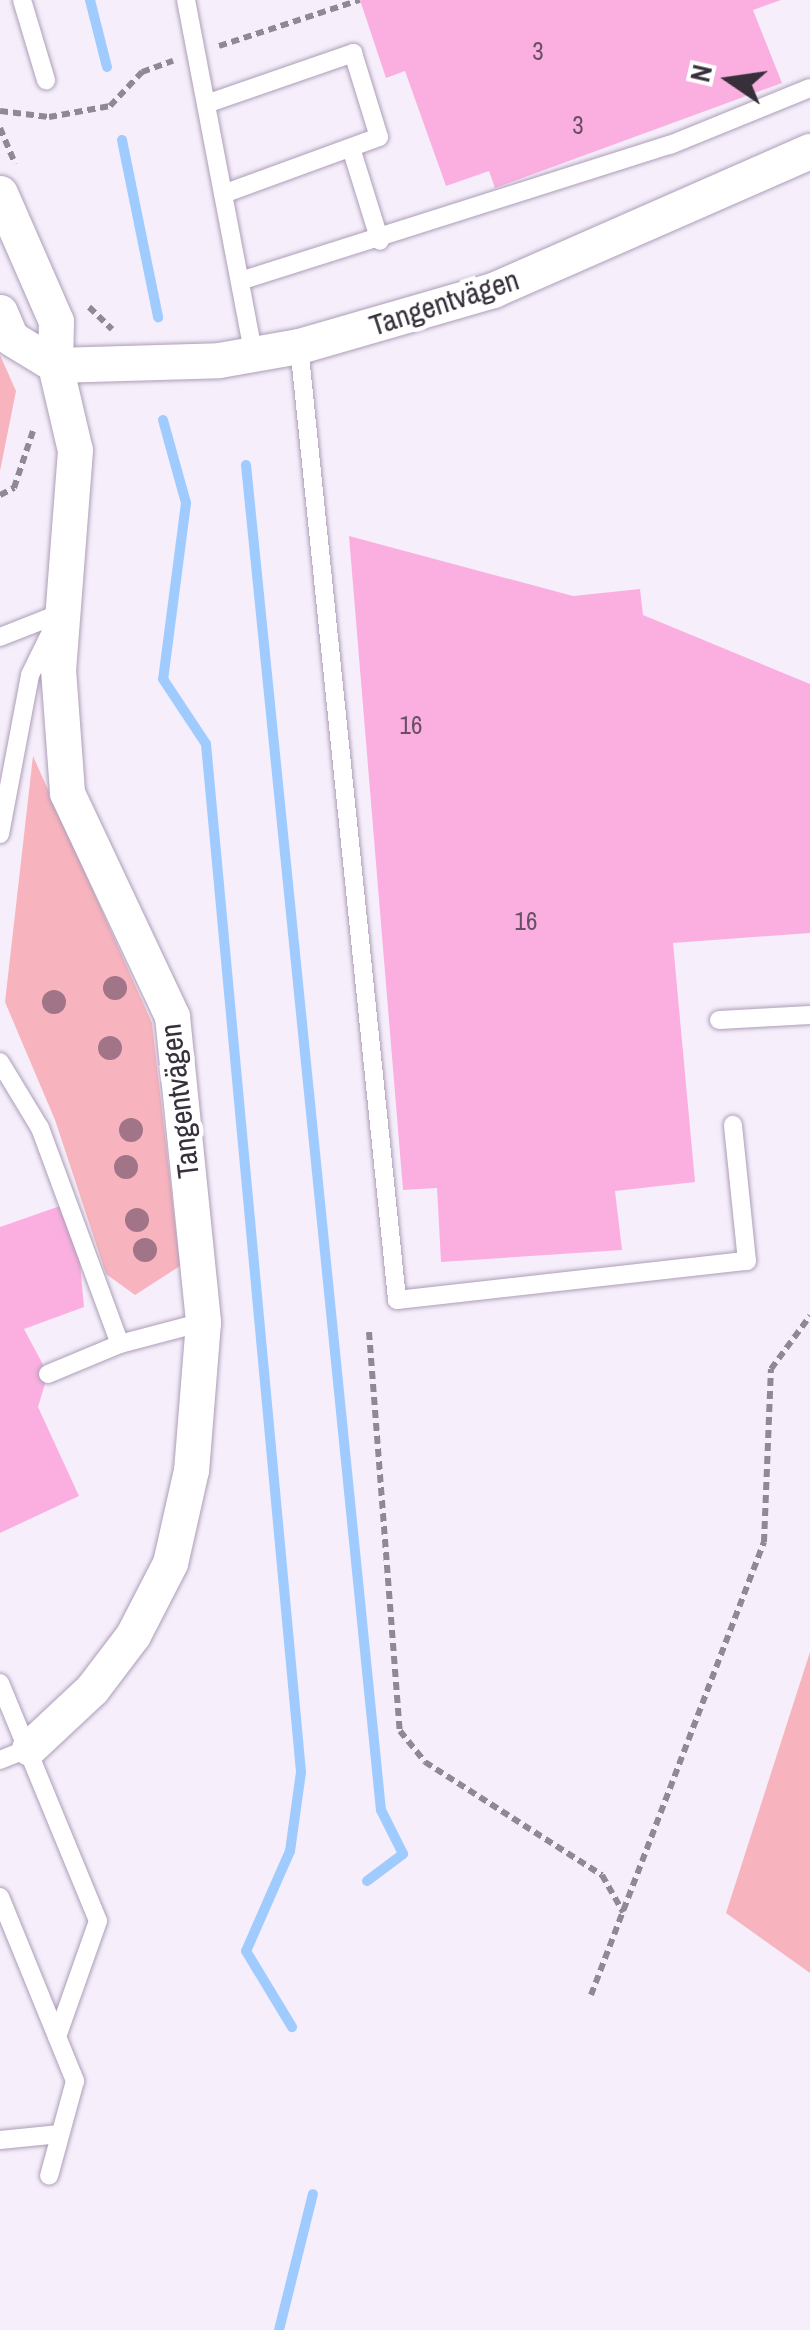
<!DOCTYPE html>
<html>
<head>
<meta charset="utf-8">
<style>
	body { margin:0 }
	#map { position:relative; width:810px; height:2330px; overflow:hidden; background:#f6effb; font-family:"Archivo Narrow",sans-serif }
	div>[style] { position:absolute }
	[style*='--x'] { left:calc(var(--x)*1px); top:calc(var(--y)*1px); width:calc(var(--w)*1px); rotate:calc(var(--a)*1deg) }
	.green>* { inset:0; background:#f7b4be }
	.stream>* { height:10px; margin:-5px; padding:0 5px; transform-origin:5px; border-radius:5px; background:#9fcbfe }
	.building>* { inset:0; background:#fbafe1 }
	.path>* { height:6px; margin-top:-3px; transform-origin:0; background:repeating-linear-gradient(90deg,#908994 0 8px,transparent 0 13px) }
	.roads { filter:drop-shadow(0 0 2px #ad9db8) drop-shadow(0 0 2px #ad9db8) }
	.lane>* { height:18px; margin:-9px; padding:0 9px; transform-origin:9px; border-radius:9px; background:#fff }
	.street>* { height:35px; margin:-17.5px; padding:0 17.5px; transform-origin:17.5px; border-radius:17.5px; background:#fff }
	.trees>* { width:24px; height:24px; margin:-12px; border-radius:50%; background:#a27487 }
	span { translate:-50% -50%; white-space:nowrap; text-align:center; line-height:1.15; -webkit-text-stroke:9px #fff; paint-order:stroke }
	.number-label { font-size:25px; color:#685064 }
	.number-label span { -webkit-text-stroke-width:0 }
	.street-label { font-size:30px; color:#37303b }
	.north { position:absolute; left:680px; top:30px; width:100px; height:100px; -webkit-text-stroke:8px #fff; paint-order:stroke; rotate:283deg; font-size:28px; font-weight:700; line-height:40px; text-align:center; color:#37303b }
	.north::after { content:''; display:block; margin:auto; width:35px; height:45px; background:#37303b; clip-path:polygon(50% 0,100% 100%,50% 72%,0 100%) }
</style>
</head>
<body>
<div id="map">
	<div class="green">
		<div style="clip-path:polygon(0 355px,16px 391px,0 471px)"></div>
		<div style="clip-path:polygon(33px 756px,152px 1023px,180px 1266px,135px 1295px,106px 1274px,55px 1120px,5px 1002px)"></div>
		<div style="clip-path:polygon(810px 1652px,810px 1973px,726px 1913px)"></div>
	</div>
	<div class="stream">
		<div style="--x:90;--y:0;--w:69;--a:75.8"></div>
		<div style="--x:122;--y:140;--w:181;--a:78.5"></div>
		<div style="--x:163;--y:420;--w:86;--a:74.5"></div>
		<div style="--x:186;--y:503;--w:177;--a:97.4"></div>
		<div style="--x:163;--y:679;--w:78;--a:56.5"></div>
		<div style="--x:206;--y:744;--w:1032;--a:84.72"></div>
		<div style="--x:301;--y:1772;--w:80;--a:97.9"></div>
		<div style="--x:290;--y:1851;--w:109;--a:113.7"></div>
		<div style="--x:246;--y:1951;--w:89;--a:58.8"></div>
		<div style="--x:246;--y:465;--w:1352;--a:84.27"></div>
		<div style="--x:381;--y:1810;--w:49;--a:63.4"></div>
		<div style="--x:403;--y:1854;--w:45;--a:143.1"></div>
		<div style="--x:279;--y:2330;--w:140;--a:-76"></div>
	</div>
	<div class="building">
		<div style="clip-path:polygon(360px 0,781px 0,753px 10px,782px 83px,495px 188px,489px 171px,446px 186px,405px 71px,386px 78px)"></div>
		<div style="clip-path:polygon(349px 536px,573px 596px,640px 589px,643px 615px,810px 684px,810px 933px,673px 943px,695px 1182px,615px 1191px,622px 1250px,441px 1262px,437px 1188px,403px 1190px)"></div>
		<div style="clip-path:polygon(63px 1205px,78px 1240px,84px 1307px,24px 1329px,48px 1374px,38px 1407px,79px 1496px,0 1533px,0 1227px)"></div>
	</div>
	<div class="path">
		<div style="--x:219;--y:46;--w:148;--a:-18.1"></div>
		<div style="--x:0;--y:111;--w:49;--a:7"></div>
		<div style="--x:49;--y:117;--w:62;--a:-10.2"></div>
		<div style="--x:110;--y:106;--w:47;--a:-46.7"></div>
		<div style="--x:142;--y:72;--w:33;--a:-20"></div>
		<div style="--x:0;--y:128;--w:39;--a:67"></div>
		<div style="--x:89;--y:307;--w:32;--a:44"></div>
		<div style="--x:0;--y:495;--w:16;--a:-27"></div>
		<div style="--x:14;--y:488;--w:63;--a:-71.6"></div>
		<div style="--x:369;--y:1332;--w:400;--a:85.6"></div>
		<div style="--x:400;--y:1731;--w:40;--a:51"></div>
		<div style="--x:425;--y:1762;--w:210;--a:32.6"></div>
		<div style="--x:602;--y:1875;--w:43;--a:60.4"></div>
		<div style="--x:591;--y:1995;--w:485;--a:-69.1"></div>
		<div style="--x:764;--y:1542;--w:173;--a:-87.7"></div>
		<div style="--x:771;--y:1369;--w:66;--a:-53.7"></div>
	</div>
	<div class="roads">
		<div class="lane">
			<div style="--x:22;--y:0;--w:84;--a:73.3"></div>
			<div style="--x:186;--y:0;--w:361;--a:79.2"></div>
			<div style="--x:206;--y:104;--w:156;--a:-19.1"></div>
			<div style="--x:353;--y:53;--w:88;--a:72.8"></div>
			<div style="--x:379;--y:137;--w:166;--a:159.9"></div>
			<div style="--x:351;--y:148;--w:97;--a:72.7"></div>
			<div style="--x:240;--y:281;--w:451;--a:-17.6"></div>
			<div style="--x:670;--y:145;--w:151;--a:-22.2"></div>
			<div style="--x:299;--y:346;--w:959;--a:84.13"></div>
			<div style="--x:397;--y:1300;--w:352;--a:-6.4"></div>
			<div style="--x:747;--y:1261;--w:137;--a:-95.9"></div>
			<div style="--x:0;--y:637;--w:66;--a:-21.5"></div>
			<div style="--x:0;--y:834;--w:162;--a:-79.3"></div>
			<div style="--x:30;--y:675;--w:48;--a:-64"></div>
			<div style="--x:719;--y:1020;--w:91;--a:-3.1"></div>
			<div style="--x:0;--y:1062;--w:77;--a:58.8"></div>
			<div style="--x:40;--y:1128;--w:230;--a:69.7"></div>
			<div style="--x:48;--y:1374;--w:78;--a:-22.6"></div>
			<div style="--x:120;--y:1344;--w:86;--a:-14.8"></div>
			<div style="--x:0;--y:1683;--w:257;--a:67.6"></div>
			<div style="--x:98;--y:1921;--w:123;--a:109.5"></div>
			<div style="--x:0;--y:1760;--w:31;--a:-22"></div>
			<div style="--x:0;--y:1897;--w:199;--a:67.8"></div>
			<div style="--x:75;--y:2081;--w:98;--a:105.3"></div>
			<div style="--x:0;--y:2140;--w:60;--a:-5.7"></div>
		</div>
		<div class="street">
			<div style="--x:0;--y:193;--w:140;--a:66.4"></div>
			<div style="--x:56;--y:321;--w:44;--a:91.3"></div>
			<div style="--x:55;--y:365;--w:87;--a:76.8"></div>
			<div style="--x:75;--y:450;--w:220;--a:94.4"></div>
			<div style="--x:58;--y:669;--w:124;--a:85.8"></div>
			<div style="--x:67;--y:793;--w:246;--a:64.8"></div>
			<div style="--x:172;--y:1016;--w:308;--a:84.2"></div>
			<div style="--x:203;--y:1322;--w:148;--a:94.6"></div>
			<div style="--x:191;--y:1470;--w:95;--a:102.7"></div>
			<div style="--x:170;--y:1563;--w:81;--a:117.2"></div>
			<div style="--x:133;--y:1635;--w:68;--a:127.2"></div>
			<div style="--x:92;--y:1689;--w:86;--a:136.9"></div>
			<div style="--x:0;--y:312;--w:28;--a:67"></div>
			<div style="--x:11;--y:338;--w:52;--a:31.5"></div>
			<div style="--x:55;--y:365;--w:164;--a:-1.7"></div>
			<div style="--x:219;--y:360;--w:81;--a:-9.9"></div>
			<div style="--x:299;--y:346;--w:202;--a:-16.1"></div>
			<div style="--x:493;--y:290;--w:346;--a:-23.7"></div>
		</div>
	</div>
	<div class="trees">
		<div style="left:115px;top:988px"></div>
		<div style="left:54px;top:1002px"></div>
		<div style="left:110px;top:1048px"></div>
		<div style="left:131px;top:1130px"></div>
		<div style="left:126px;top:1167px"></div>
		<div style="left:137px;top:1220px"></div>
		<div style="left:145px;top:1250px"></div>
	</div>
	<div class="number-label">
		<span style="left:538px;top:51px">3</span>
		<span style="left:578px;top:125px">3</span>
		<span style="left:411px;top:725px">16</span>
		<span style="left:526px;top:921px">16</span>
	</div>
	<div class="street-label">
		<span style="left:444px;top:302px;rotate:-18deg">Tangentvägen</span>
		<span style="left:179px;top:1101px;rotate:-97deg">Tangentvägen</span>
	</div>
	<div class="north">N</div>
</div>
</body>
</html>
